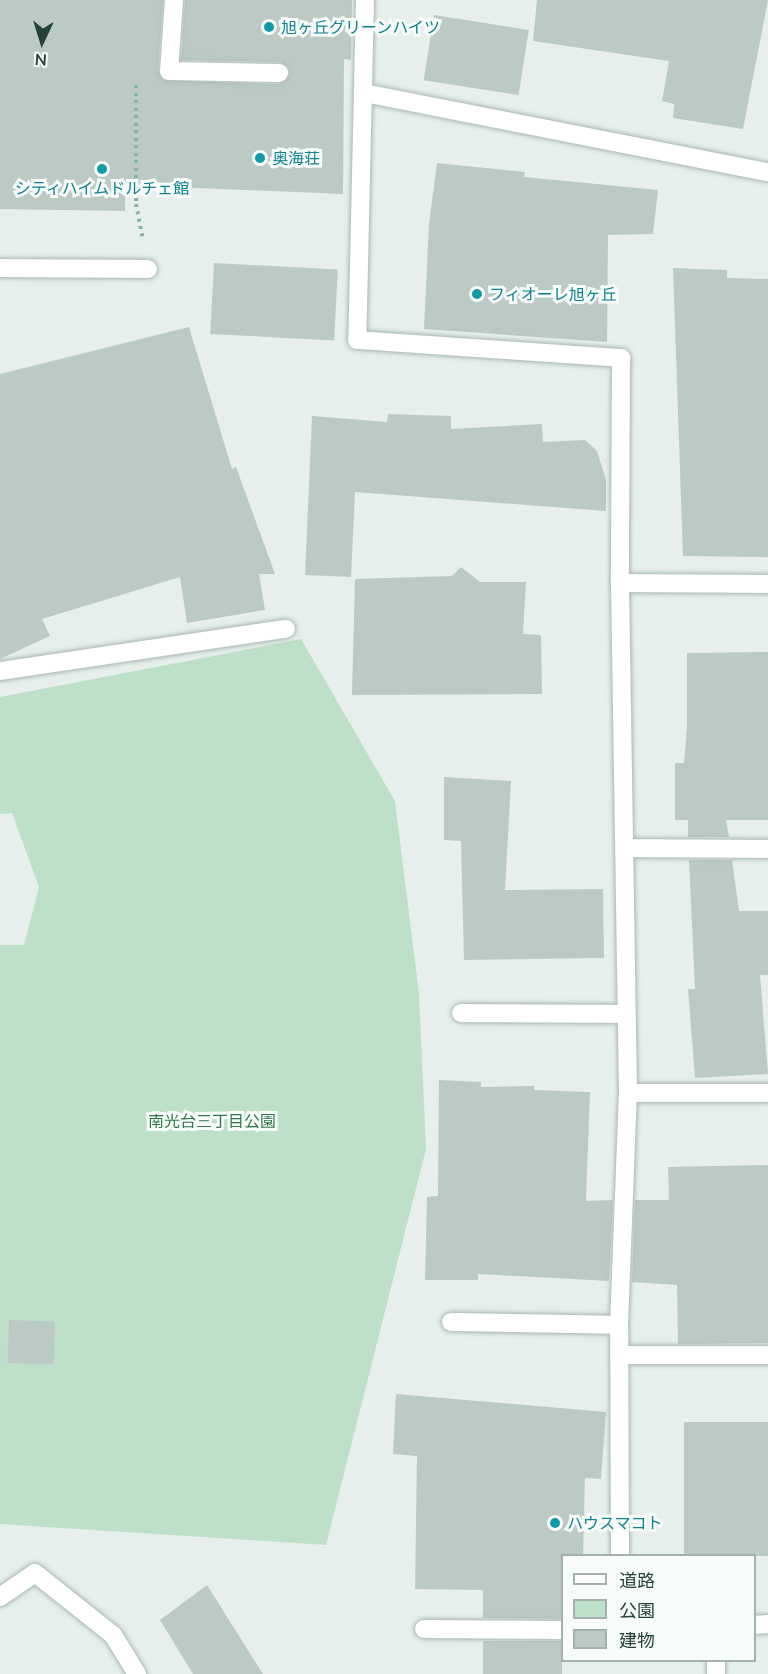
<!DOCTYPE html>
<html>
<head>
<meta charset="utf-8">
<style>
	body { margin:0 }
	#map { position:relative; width:768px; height:1674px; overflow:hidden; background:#e6efeb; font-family:Mulish,"Noto Sans JP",sans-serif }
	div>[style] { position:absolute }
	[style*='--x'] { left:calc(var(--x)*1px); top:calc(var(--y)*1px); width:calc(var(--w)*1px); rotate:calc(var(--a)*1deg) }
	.green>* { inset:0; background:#bfe0c8 }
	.building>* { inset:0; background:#bbcac4; transform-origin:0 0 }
	.path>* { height:4px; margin-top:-2px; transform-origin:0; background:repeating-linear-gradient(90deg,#86b3a5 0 3px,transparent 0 7.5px) }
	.roads { filter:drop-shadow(0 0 2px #a8b8b2) drop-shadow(0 0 2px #a8b8b2) }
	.lane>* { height:18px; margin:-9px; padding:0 9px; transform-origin:9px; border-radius:9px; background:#fff }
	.street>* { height:18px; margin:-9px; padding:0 9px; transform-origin:9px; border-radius:9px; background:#fff }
	.dots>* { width:16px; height:16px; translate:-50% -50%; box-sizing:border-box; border:3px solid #f7fbf9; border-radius:50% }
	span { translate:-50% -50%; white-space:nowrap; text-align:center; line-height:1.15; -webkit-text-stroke:6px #f7fbf9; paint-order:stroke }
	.culture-label { font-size:16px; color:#0d838f }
	.left { translate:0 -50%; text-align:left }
	.park-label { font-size:16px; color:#2d7a4b }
	.legend { position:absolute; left:561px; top:1554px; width:195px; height:108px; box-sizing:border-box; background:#f7fbf9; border:2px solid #a3b1ad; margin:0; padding:8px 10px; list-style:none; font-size:18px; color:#24423a }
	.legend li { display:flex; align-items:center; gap:12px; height:30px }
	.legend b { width:30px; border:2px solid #a3b1ad }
	.north { position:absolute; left:12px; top:12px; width:60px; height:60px; -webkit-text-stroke:4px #f7fbf9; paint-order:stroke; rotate:184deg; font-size:16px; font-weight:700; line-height:24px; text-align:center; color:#24423a }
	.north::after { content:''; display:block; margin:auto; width:21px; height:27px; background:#24423a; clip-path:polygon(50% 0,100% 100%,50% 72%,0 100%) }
</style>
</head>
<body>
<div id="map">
	<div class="green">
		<div style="clip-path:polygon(301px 639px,395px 801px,419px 993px,426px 1149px,326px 1545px,0 1524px,0 945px,24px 945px,39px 887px,12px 813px,0 814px,0 697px)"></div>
	</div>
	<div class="building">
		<div style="clip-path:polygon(0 0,163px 0,158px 70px,163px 80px,279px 84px,290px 74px,288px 67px,280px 62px,181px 60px,185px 0,352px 0,351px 60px,344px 59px,343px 194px,125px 185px,125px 211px,0 209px)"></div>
		<div style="clip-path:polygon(537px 0,768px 0,743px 129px,673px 118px,674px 104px,662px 101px,669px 61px,533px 41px)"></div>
		<div style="left:434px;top:15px;width:96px;height:66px;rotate:9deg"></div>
		<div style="clip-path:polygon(437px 163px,525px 172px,524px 177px,658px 190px,653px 234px,608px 235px,607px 342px,424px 329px,429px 224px)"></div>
		<div style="left:214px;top:263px;width:124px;height:71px;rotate:3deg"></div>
		<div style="clip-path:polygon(673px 268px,727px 270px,727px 278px,768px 279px,768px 557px,683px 556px)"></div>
		<div style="clip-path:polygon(189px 327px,232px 469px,236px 467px,275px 574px,259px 574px,265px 610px,187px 623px,180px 577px,42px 619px,50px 636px,0 659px,0 374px)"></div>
		<div style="clip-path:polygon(388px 414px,451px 416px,451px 429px,542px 424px,543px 442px,585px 440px,597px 451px,606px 480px,606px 511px,355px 492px,351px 577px,305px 575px,312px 416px,387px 422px)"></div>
		<div style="clip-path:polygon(461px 567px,480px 582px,526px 582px,523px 634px,541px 635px,542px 694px,352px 695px,355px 579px,452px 576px)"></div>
		<div style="clip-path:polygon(768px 652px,768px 820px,726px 820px,729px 837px,688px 837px,688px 820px,675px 820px,675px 763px,684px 763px,687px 726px,687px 653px)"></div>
		<div style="clip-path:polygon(444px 777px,511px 781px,505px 890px,603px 889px,604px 958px,464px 960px,461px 841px,444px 840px)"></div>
		<div style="clip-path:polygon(689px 860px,732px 860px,739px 911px,768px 911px,768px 975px,760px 975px,768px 1074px,695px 1078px,688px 989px,695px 989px)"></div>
		<div style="clip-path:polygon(439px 1080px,481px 1082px,481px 1087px,534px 1086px,534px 1090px,590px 1092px,586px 1201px,613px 1200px,609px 1281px,478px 1274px,478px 1280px,425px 1280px,427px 1197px,438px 1196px)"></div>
		<div style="clip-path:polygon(768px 1165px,768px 1343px,678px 1344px,677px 1285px,632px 1282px,635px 1200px,669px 1200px,668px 1167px)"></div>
		<div style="left:9px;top:1320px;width:46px;height:43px;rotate:2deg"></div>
		<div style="clip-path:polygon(396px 1394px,606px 1412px,601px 1479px,585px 1478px,583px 1556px,562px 1556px,562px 1619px,483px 1618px,483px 1590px,415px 1589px,417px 1456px,393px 1454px)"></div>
		<div style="left:684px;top:1422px;width:84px;height:134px"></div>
		<div style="clip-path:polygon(207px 1585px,263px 1674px,193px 1674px,160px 1620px)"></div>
		<div style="left:483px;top:1641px;width:79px;height:33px"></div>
	</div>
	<div class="path">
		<div style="--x:136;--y:85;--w:119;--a:90"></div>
		<div style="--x:136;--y:204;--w:33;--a:79"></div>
	</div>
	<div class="roads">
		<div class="lane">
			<div style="--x:0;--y:671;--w:289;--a:-8.4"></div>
		</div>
		<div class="street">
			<div style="--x:174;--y:0;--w:71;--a:94"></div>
			<div style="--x:169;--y:71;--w:110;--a:1"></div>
			<div style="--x:365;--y:0;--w:340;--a:91.3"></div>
			<div style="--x:357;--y:340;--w:265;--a:3.9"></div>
			<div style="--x:621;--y:358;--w:225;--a:90.3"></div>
			<div style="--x:364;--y:93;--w:412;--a:11.1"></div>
			<div style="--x:0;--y:268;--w:148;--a:0.4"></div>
			<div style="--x:626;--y:848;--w:142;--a:0.4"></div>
			<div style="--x:461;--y:1013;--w:165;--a:0.3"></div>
			<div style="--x:628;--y:1093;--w:140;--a:0"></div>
			<div style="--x:451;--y:1322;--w:168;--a:1"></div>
			<div style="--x:620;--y:1355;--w:148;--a:0"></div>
			<div style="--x:620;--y:1556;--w:231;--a:-90.2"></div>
			<div style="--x:619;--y:1325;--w:232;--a:-87.8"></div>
			<div style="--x:628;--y:1093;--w:510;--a:-90.9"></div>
			<div style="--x:620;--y:583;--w:148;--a:0.4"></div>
			<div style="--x:0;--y:1597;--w:42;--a:-34.4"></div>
			<div style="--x:35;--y:1573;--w:100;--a:38.5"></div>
			<div style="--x:113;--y:1635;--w:46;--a:58.4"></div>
			<div style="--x:754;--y:1625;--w:14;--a:-4"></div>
			<div style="--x:424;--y:1629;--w:138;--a:0.4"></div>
			<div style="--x:716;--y:1674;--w:14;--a:-90"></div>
		</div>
	</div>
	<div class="dots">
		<div style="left:269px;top:27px;background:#0f9aa8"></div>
		<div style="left:260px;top:158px;background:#0f9aa8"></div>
		<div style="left:102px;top:169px;background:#0f9aa8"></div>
		<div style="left:477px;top:294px;background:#0f9aa8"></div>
		<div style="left:555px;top:1523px;background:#0f9aa8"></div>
	</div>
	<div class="culture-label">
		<span class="left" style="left:281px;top:27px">旭ヶ丘グリーンハイツ</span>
		<span class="left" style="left:272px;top:158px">奥海荘</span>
		<span style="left:102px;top:188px">シティハイムドルチェ館</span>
		<span class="left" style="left:489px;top:294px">フィオーレ旭ヶ丘</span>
		<span class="left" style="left:567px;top:1523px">ハウスマコト</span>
	</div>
	<div class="park-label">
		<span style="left:212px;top:1121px">南光台三丁目公園</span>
	</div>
	<ul class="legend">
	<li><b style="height:8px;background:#fff"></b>道路</li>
	<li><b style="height:16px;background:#bfe0c8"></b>公園</li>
	<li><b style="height:16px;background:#bbcac4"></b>建物</li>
	</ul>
	<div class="north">N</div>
</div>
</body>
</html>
